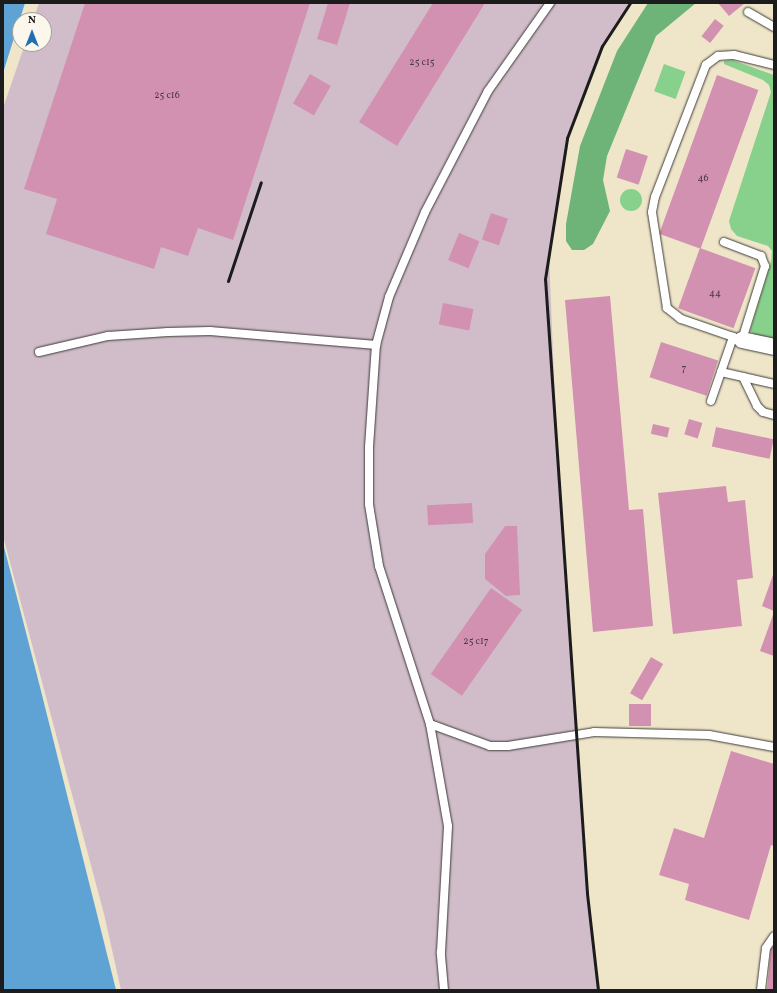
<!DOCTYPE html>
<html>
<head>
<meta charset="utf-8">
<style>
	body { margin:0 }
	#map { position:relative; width:777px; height:993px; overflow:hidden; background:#efe6c9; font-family:Vollkorn,serif }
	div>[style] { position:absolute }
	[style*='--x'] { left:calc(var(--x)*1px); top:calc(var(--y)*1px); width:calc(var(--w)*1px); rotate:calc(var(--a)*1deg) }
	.industrial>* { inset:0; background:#d1bdc9 }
	.green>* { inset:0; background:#88d18d; transform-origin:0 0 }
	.round { border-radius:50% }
	.forest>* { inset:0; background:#6eb378 }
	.water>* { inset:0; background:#5ea3d3 }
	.building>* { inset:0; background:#d291b1; transform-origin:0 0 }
	.roads { filter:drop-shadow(0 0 1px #3c3a36) drop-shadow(0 0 1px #3c3a36) }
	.service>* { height:8px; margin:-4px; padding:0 4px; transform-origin:4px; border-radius:4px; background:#fff }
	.minor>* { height:16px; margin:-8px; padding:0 8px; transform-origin:8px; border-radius:8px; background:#fff }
	.rail>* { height:3px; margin:-1.5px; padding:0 1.5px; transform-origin:1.5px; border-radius:1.5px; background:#1c1c1c }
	span { translate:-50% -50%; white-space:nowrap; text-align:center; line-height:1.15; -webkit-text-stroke:3.5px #fbf7ec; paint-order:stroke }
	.number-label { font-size:10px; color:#4a3941 }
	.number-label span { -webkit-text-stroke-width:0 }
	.frame { position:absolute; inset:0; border:4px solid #1c1c1c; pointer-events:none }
	.north { position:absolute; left:12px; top:12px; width:40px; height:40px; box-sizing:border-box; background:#fbf7ec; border:1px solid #a29f99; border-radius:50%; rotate:0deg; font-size:11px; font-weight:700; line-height:16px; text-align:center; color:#1c1c1c }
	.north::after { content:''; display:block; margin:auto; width:14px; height:18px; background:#1f6fb2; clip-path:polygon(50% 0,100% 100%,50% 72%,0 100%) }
</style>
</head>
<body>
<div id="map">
	<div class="industrial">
		<div style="clip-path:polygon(39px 3px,630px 3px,602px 46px,567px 138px,549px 255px,558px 476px,587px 893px,598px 990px,121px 990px,104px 914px,3px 536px,3px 108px,25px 44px,44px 44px,44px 20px,33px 20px)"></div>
	</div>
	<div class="green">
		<div style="clip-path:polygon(732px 60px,774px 75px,774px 340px,756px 336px,750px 331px,771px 262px,772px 251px,768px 246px,737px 236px,731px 229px,729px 221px,771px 92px,769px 85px,763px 80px,724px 64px,724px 61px)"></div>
		<div style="left:664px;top:64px;width:23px;height:29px;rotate:20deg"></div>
		<div class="round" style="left:620px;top:189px;width:22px;height:22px"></div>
	</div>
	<div class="forest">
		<div style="clip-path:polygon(648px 3px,696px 3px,656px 36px,607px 156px,603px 180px,610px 211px,593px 244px,584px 250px,572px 250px,566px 241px,566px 224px,580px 146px,617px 51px)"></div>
	</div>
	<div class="water">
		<div style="clip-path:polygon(3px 3px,25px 3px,3px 73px)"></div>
		<div style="clip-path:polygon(3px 543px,40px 687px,116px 990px,3px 990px)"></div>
	</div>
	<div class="building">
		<div style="clip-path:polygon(85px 3px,310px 3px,233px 240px,198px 228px,188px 256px,161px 247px,154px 269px,46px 234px,57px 199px,24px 189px)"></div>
		<div style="clip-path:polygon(328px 3px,350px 3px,337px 45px,317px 39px)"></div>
		<div style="clip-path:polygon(433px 3px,485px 3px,397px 146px,359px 122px)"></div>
		<div style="clip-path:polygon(718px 3px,745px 3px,729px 16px)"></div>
		<div style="left:715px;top:19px;width:11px;height:22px;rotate:38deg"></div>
		<div style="left:310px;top:74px;width:24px;height:34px;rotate:30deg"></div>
		<div style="left:717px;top:75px;width:44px;height:169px;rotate:20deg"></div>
		<div style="left:626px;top:149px;width:23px;height:30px;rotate:18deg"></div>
		<div style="left:491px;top:213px;width:18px;height:28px;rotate:19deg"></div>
		<div style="left:459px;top:233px;width:22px;height:29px;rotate:22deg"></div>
		<div style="left:700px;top:248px;width:59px;height:64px;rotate:20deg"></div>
		<div style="clip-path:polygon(610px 296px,629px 510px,643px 509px,653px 626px,593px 632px,565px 300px)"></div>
		<div style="left:443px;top:303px;width:31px;height:22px;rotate:11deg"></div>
		<div style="left:661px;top:342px;width:60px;height:37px;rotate:18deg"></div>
		<div style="left:689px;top:419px;width:14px;height:16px;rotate:17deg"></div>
		<div style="left:653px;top:424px;width:17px;height:10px;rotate:13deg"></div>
		<div style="left:716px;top:427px;width:59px;height:20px;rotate:12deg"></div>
		<div style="clip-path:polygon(726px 486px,728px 502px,745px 500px,753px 578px,737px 580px,742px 626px,673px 634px,658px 493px)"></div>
		<div style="left:472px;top:503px;width:20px;height:45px;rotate:87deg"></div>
		<div style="clip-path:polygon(505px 526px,517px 526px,520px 595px,506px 596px,485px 579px,485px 554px)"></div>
		<div style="clip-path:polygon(774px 572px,774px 611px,762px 606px)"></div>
		<div style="left:491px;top:588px;width:38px;height:105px;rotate:35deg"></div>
		<div style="clip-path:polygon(774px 612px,774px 656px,760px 651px)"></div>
		<div style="left:651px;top:657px;width:14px;height:42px;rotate:30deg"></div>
		<div style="left:629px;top:704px;width:22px;height:22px"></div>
		<div style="clip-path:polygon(731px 751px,774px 764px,774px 846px,771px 845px,749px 920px,685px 900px,689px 884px,659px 875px,674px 828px,704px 838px)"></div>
		<div style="clip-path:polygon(771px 947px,774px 947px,774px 990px,767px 990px)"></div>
	</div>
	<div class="roads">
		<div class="service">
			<div style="--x:748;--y:12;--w:30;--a:30"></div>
			<div style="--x:724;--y:242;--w:40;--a:21"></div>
			<div style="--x:761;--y:256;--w:11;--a:68"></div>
			<div style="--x:765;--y:266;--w:77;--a:107.3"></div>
			<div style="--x:742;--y:340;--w:65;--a:-161"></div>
			<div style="--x:681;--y:319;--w:18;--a:-142"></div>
			<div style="--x:667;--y:308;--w:97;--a:-98.9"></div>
			<div style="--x:652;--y:212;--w:15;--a:-79"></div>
			<div style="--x:655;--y:197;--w:142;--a:-68.9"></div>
			<div style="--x:706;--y:65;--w:15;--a:-37"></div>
			<div style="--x:718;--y:56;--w:16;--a:-4"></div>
			<div style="--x:734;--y:55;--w:41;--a:14"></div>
			<div style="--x:39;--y:352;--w:71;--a:-13.1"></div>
			<div style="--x:108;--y:336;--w:60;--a:-3.8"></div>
			<div style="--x:168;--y:332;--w:42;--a:-1.4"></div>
			<div style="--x:210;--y:331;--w:167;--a:4.8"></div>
			<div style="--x:721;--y:372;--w:54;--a:12.8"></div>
			<div style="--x:743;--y:377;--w:32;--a:64"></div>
			<div style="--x:757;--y:406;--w:8;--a:45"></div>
			<div style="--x:763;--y:412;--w:11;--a:15"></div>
			<div style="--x:711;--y:401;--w:68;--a:-71"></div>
			<div style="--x:430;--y:724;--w:64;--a:20.1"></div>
			<div style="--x:490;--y:746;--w:18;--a:0"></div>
			<div style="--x:508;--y:746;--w:87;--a:-9.2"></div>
			<div style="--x:594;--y:732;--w:115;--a:1.5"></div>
			<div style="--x:709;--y:735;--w:66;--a:10.5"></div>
			<div style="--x:444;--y:990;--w:38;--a:-95"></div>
			<div style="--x:441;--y:952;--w:126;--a:-86.8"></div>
			<div style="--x:448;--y:826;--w:104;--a:-100"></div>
			<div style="--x:430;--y:724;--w:166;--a:-107.9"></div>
			<div style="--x:379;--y:566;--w:63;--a:-99.2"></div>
			<div style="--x:369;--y:504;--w:57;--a:-90"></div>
			<div style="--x:369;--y:447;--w:102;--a:-86.1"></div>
			<div style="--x:376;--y:345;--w:50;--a:-74.8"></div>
			<div style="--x:389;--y:297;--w:92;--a:-67"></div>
			<div style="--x:425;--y:212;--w:136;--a:-62.5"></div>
			<div style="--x:488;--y:91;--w:108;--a:-54.8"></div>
			<div style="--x:761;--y:990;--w:42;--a:-83.2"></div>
			<div style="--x:766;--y:948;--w:14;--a:-56"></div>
		</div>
		<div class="minor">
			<div style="--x:742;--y:340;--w:33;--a:12"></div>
		</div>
	</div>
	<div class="rail">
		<div style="--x:228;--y:281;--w:104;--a:-71.6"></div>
		<div style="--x:598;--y:990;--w:98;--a:-96.5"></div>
		<div style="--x:587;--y:893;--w:615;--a:-93.91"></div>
		<div style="--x:545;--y:279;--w:143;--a:-81.1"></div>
		<div style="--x:567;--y:138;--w:98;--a:-69.2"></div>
		<div style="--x:602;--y:46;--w:51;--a:-56.9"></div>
	</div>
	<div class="number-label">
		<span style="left:422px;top:63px">25 с15</span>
		<span style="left:167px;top:96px">25 с16</span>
		<span style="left:703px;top:179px">46</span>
		<span style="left:715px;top:294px">44</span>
		<span style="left:684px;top:369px">7</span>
		<span style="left:476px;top:642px">25 с17</span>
	</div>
	<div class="frame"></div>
	<div class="north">N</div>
</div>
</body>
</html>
